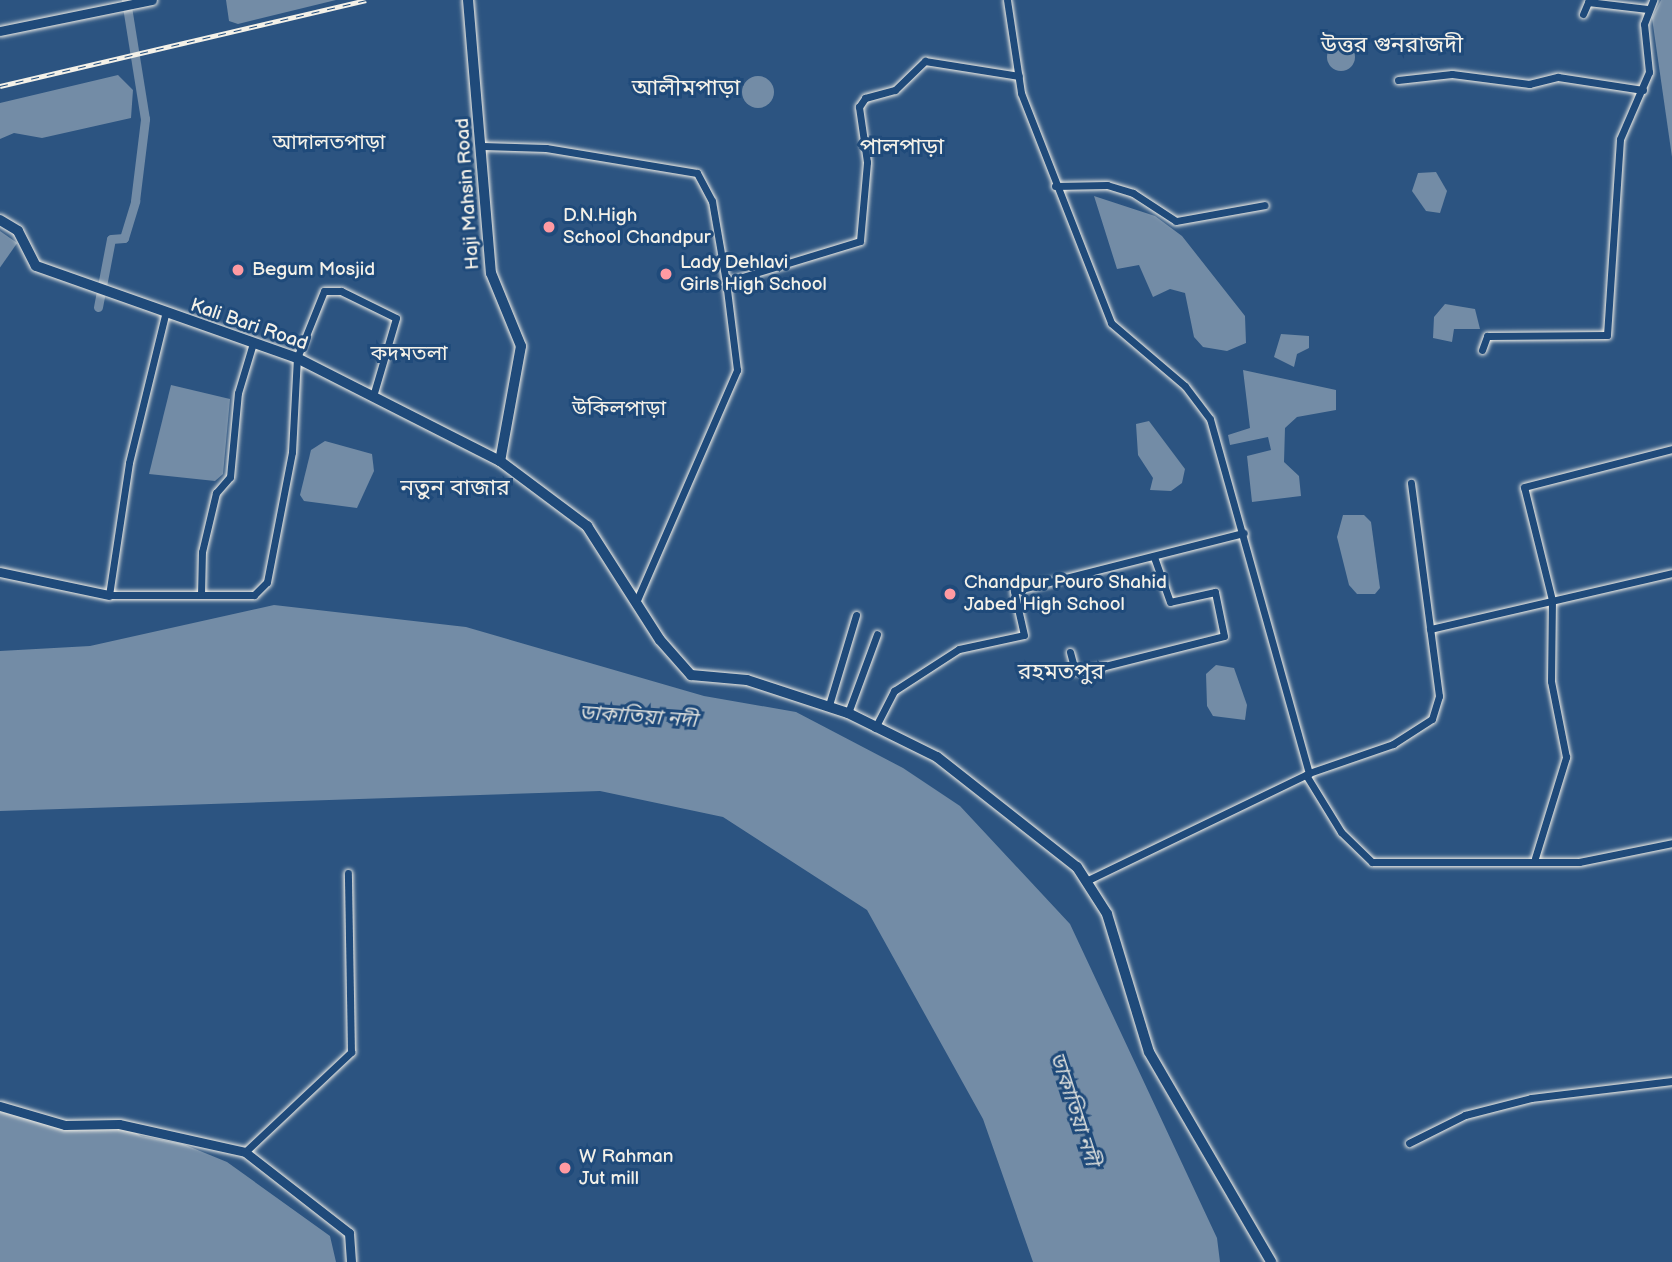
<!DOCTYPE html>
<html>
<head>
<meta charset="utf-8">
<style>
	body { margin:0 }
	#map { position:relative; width:1672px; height:1262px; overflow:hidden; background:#2c5481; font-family:"Balsamiq Sans","Noto Sans Bengali",sans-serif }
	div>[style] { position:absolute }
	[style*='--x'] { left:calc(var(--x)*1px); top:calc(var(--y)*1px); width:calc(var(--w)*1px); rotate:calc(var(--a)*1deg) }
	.water>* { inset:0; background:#738ca6; transform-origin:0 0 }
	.round { border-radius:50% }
	.canal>* { height:9px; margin:-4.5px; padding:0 4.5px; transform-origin:4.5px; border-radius:4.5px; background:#738ca6 }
	.roads { filter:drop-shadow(0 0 2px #f4f1e8) drop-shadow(0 0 2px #f4f1e8) }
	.minor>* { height:7px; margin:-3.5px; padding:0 3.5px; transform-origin:3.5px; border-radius:3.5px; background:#1f4a7a }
	.tertiary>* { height:9px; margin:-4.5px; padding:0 4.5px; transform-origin:4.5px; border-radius:4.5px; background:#1f4a7a }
	.secondary>* { height:10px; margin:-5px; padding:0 5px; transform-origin:5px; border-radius:5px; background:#1f4a7a }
	.rail>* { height:5px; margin-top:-2.5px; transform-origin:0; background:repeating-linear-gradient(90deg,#1f4a7a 0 8px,#f4f1e8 0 16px); box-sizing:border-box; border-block:2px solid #f4f1e8 }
	.dots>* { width:19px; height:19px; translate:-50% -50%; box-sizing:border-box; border:4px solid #1f4a7a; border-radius:50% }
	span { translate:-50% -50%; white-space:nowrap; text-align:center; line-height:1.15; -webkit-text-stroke:6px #1f4a7a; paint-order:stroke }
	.street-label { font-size:19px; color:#f4f1e8 }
	.poi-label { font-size:19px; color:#f4f1e8 }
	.left { translate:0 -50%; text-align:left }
	.neighbourhood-label { font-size:21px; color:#f4f1e8 }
	.water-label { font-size:21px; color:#dadddb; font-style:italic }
	.quarter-label { font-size:23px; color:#f4f1e8 }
</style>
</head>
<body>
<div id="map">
	<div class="water">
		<div style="clip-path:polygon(226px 0,336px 0,238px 24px,229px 21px)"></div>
		<div style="clip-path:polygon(1661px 0,1672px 0,1672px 157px,1652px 18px)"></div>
		<div class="round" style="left:1327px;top:43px;width:28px;height:28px"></div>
		<div style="clip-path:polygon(118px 75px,133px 90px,131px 118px,42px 138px,14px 133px,0 139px,0 103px)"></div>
		<div class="round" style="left:742px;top:76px;width:32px;height:32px"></div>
		<div style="clip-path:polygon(1436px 172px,1447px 191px,1440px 213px,1426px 211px,1412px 191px,1418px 173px)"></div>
		<div style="clip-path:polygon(1094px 196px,1155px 216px,1182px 236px,1245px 316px,1246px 343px,1227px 351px,1203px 347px,1194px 337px,1185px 293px,1170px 289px,1153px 297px,1139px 265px,1117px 269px)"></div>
		<div style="left:0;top:231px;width:21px;height:102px;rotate:35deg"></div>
		<div style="clip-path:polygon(1445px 304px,1475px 309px,1480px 329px,1454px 329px,1452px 342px,1433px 338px,1434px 317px)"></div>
		<div style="clip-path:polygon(1281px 334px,1309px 336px,1309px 348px,1297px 354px,1294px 367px,1274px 357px)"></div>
		<div style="clip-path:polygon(1243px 370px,1336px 390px,1336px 410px,1297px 417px,1285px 428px,1284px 462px,1299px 476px,1301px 496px,1252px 502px,1247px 456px,1271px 450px,1268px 437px,1230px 445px,1228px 435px,1250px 428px)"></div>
		<div style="clip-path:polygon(171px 385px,230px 399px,223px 474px,215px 481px,149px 474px)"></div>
		<div style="clip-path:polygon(1149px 421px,1185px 469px,1182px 483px,1171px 491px,1150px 490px,1153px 478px,1138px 455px,1136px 424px)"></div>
		<div style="clip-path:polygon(325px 441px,372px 454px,374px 471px,357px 508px,304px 501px,300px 495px,311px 450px)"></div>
		<div style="clip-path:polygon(1343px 515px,1364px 515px,1371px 522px,1380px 588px,1375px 594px,1357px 594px,1349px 585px,1337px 537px)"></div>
		<div style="clip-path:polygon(274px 605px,466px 627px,704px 696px,796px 712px,903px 768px,960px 806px,1070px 924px,1217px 1238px,1220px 1262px,1033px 1262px,983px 1119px,867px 910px,723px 817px,600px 791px,0 811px,0 651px,90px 646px)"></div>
		<div style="clip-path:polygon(1216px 665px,1234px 668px,1247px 705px,1245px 720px,1213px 716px,1207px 706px,1206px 674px)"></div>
		<div style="clip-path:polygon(0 1109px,68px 1127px,119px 1122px,141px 1136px,183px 1144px,227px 1162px,330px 1236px,336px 1262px,0 1262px)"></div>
	</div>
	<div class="canal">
		<div style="--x:98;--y:307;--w:69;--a:-79.2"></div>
		<div style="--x:111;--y:239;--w:13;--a:-4"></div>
		<div style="--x:124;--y:238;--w:39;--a:-73"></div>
		<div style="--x:135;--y:201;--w:83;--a:-83"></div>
		<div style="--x:145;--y:119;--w:121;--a:-99.1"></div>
	</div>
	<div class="roads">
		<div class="minor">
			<div style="--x:1007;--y:0;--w:94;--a:81.4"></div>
			<div style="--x:1021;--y:93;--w:247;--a:68.6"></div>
			<div style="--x:1111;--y:323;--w:97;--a:40.4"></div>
			<div style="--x:1185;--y:386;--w:41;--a:52.9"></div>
			<div style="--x:1210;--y:419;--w:368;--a:74.4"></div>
			<div style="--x:1583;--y:14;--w:13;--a:-67"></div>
			<div style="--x:1588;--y:2;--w:60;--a:6.7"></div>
			<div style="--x:1398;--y:80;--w:54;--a:-6.3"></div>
			<div style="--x:1452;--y:74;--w:78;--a:7.4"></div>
			<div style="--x:1529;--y:84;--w:30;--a:-14"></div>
			<div style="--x:1558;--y:77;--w:86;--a:8.7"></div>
			<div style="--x:483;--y:146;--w:63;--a:1.8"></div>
			<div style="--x:546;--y:148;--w:153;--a:9.4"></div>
			<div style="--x:697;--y:173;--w:32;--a:62"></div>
			<div style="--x:712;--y:201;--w:82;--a:80.2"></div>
			<div style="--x:1055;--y:186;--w:52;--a:-1.1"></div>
			<div style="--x:1107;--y:185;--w:27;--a:17"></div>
			<div style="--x:1133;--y:193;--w:51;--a:33.1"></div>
			<div style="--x:1176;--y:221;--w:90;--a:-10.2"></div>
			<div style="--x:165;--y:315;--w:152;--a:103.7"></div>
			<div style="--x:129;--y:463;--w:134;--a:98.6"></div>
			<div style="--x:109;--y:595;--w:145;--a:0"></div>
			<div style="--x:254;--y:595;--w:18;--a:-45"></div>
			<div style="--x:267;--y:582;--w:132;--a:-79.1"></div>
			<div style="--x:292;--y:452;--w:94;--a:-87"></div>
			<div style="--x:297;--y:358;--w:72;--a:-68.1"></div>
			<div style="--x:324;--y:291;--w:17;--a:0"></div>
			<div style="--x:341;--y:291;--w:61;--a:26.1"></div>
			<div style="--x:396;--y:318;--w:81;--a:106.4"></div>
			<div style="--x:1482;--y:350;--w:15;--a:-70"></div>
			<div style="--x:1487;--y:336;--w:120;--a:-0.5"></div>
			<div style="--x:1607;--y:335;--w:196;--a:-86.2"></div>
			<div style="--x:1620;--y:139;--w:73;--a:-66.6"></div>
			<div style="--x:1649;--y:72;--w:48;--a:-95.9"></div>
			<div style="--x:1644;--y:24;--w:26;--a:-69"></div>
			<div style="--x:201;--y:595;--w:43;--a:-88.7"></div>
			<div style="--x:202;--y:552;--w:61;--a:-76.7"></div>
			<div style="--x:216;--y:493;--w:21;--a:-49"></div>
			<div style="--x:230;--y:477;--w:84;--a:-84.6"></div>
			<div style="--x:238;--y:393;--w:52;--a:-73.3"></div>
			<div style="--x:637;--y:600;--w:251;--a:-66.5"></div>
			<div style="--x:737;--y:370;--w:89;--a:-97.1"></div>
			<div style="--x:726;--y:282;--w:140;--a:-17"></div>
			<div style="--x:860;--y:241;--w:79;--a:-84.9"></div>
			<div style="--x:867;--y:162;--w:56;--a:-98.3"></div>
			<div style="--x:859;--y:107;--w:11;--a:-56"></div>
			<div style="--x:865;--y:98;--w:31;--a:-15"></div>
			<div style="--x:895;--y:90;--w:42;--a:-44"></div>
			<div style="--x:925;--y:61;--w:95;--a:9.1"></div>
			<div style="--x:1430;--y:629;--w:248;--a:-13"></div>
			<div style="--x:1070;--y:652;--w:20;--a:75"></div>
			<div style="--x:1075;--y:671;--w:14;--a:-4"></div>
			<div style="--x:1089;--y:670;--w:139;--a:-14.1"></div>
			<div style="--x:1224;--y:636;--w:45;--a:-101.6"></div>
			<div style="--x:1215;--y:592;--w:46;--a:167.5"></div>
			<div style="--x:1170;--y:602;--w:48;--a:-109.6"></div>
			<div style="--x:829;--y:705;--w:94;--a:-73.3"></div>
			<div style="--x:848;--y:713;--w:84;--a:-69.8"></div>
			<div style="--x:875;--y:728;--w:42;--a:-62.8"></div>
			<div style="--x:894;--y:691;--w:77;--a:-32.9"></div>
			<div style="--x:959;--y:649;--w:66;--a:-12.2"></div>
			<div style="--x:1024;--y:635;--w:45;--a:-102.8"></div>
			<div style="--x:1014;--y:591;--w:237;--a:-14.2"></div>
			<div style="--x:1306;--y:775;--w:67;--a:58.4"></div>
			<div style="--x:1341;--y:832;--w:43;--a:44.1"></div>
			<div style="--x:1372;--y:862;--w:207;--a:0"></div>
			<div style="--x:1579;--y:862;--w:95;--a:-11.5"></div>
			<div style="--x:1535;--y:858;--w:106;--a:-72.9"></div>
			<div style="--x:1566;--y:757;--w:77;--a:-101.2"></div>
			<div style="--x:1551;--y:681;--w:81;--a:-89.3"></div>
			<div style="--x:1552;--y:600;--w:116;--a:-103.9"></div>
			<div style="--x:1524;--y:487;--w:153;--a:-14.4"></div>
			<div style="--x:1086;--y:881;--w:248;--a:-25.8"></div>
			<div style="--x:1309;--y:773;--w:89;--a:-19"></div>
			<div style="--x:1393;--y:744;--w:46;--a:-32.7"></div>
			<div style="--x:1432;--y:719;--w:24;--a:-73"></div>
			<div style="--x:1439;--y:696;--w:215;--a:-97.5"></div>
			<div style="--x:1409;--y:1143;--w:63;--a:-26.6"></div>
			<div style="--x:1465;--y:1115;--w:68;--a:-14.4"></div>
			<div style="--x:1531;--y:1098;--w:142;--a:-6.9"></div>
			<div style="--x:245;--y:1152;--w:146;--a:-43.3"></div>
			<div style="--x:351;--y:1052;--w:179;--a:-91"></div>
		</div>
		<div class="tertiary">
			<div style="--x:0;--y:31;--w:155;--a:-11.5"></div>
			<div style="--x:0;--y:572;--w:111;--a:11.9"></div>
			<div style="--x:0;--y:1106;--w:68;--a:16.3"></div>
			<div style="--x:65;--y:1125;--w:54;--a:-1.1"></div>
			<div style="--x:119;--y:1124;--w:129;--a:12.5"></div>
			<div style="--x:245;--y:1152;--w:132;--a:37.9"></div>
			<div style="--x:349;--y:1233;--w:29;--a:86"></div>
		</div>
		<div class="secondary">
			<div style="--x:468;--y:0;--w:274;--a:85.2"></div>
			<div style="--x:491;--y:273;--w:79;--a:67.7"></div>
			<div style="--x:521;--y:346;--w:117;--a:100.3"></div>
			<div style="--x:0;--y:220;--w:21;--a:31"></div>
			<div style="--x:18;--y:231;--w:39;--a:63"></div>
			<div style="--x:36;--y:266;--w:277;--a:19.4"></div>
			<div style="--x:297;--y:358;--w:228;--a:26.9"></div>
			<div style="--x:500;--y:461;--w:109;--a:36.8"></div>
			<div style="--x:587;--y:526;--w:135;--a:57.4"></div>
			<div style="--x:660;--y:640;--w:47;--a:48.5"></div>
			<div style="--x:691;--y:675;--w:56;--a:5.1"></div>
			<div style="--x:747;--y:680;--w:106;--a:18.1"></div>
			<div style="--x:848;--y:713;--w:99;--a:26.3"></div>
			<div style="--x:937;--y:757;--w:178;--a:38.2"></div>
			<div style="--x:1077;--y:867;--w:56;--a:57.4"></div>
			<div style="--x:1107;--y:914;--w:144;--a:73.1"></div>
			<div style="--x:1149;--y:1052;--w:243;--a:59.8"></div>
		</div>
	</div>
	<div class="rail">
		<div style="--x:0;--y:86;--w:376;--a:-13.2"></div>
	</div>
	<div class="dots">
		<div style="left:549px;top:227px;background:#ff9aa2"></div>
		<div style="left:238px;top:270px;background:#ff9aa2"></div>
		<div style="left:666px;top:274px;background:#ff9aa2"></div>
		<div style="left:950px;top:594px;background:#ff9aa2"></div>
		<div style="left:565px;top:1168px;background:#ff9aa2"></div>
	</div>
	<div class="street-label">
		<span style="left:468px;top:194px;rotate:-94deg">Haji Mahsin Road</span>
		<span style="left:249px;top:325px;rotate:19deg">Kali Bari Road</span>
	</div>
	<div class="poi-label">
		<span class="left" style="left:563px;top:227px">D.N.High<br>School Chandpur</span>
		<span class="left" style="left:680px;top:274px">Lady Dehlavi<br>Girls High School</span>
		<span class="left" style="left:252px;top:270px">Begum Mosjid</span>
		<span class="left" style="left:964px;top:594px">Chandpur Pouro Shahid<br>Jabed High School</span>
		<span class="left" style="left:579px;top:1168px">W Rahman<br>Jut mill</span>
	</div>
	<div class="neighbourhood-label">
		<span style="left:329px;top:143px">আদালতপাড়া</span>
		<span style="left:409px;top:354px">কদমতলা</span>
		<span style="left:619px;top:409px">উকিলপাড়া</span>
	</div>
	<div class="water-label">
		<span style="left:638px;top:717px;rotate:4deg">ডাকাতিয়া নদী</span>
		<span style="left:1074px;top:1109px;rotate:72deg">ডাকাতিয়া নদী</span>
	</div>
	<div class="quarter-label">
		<span style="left:1392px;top:45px">উত্তর গুনরাজদী</span>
		<span style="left:686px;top:88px">আলীমপাড়া</span>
		<span style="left:902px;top:147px">পালপাড়া</span>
		<span style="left:455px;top:488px">নতুন বাজার</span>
		<span style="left:1061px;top:672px">রহমতপুর</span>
	</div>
</div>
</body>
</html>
